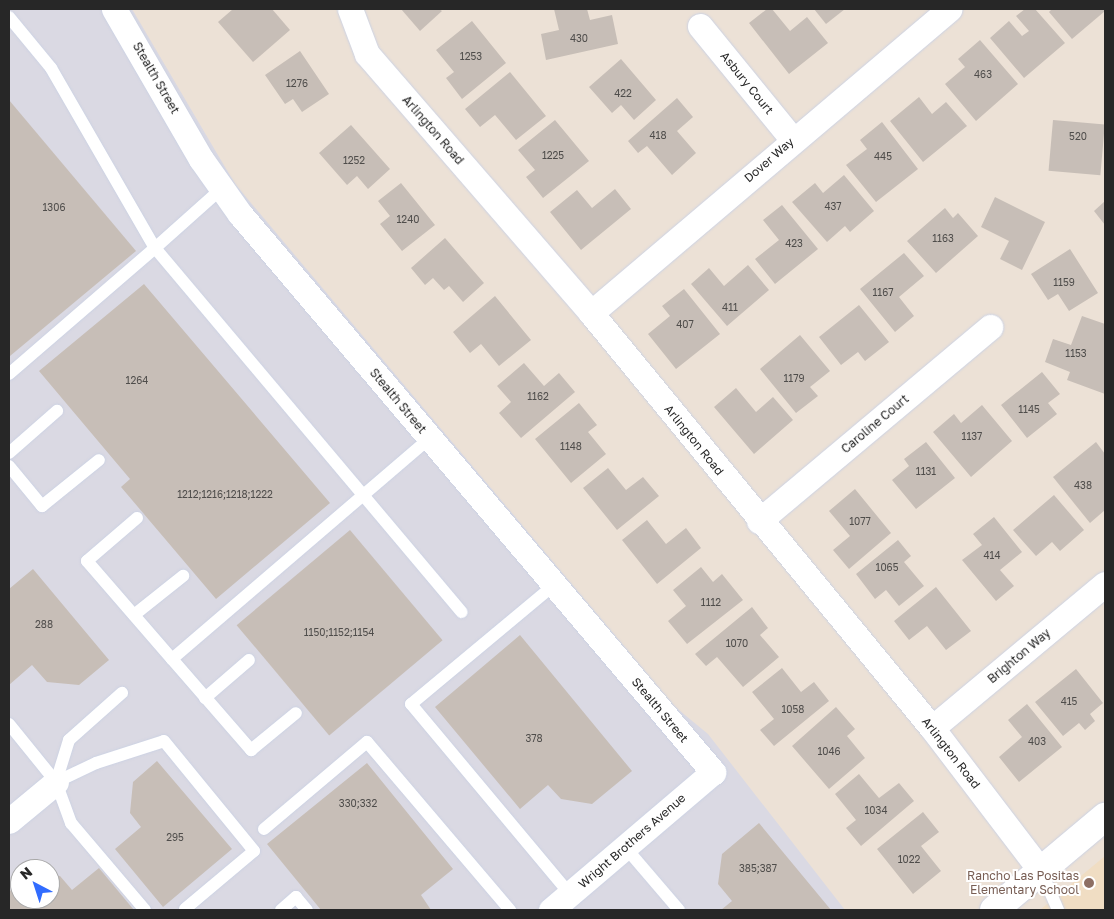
<!DOCTYPE html>
<html>
<head>
<meta charset="utf-8">
<style>
	body { margin:0 }
	#map { position:relative; width:1114px; height:919px; overflow:hidden; background:#ece1d6; font-family:"Golos Text",sans-serif }
	div>[style] { position:absolute }
	[style*='--x'] { left:calc(var(--x)*1px); top:calc(var(--y)*1px); width:calc(var(--w)*1px); rotate:calc(var(--a)*1deg) }
	.industrial>* { inset:0; background:#dad9e3 }
	.education>* { inset:0; background:#f0ddc3 }
	.building>* { inset:0; background:#c7beb7; transform-origin:0 0 }
	.roads { filter:drop-shadow(0 0 1px #ccd2e3) drop-shadow(0 0 1px #ccd2e3) }
	.service>* { height:12px; margin:-6px; padding:0 6px; transform-origin:6px; border-radius:6px; background:#fff }
	.minor>* { height:25px; margin:-12.5px; padding:0 12.5px; transform-origin:12.5px; border-radius:12.5px; background:#fff }
	.secondary>* { height:28px; margin:-14px; padding:0 14px; transform-origin:14px; border-radius:14px; background:#fff }
	.dots>* { width:14px; height:14px; translate:-50% -50%; box-sizing:border-box; border:2px solid #fff; border-radius:50% }
	span { translate:-50% -50%; white-space:nowrap; text-align:center; line-height:1.15; -webkit-text-stroke:4px #fff; paint-order:stroke }
	.number-label { font-size:10px; color:#4f4d4b }
	.number-label span { -webkit-text-stroke-width:0 }
	.street-label { font-size:12px; color:#272727 }
	.education-label { font-size:12px; color:#785e54 }
	.right { translate:-100% -50%; text-align:right }
	.frame { position:absolute; inset:0; border:10px solid #272727; pointer-events:none }
	.north { position:absolute; left:10px; top:859px; width:50px; height:50px; box-sizing:border-box; background:#fff; border:1px solid #a9a9a9; border-radius:50%; rotate:320deg; font-size:14px; font-weight:700; line-height:20px; text-align:center; color:#272727 }
	.north::after { content:''; display:block; margin:auto; width:18px; height:22px; background:#316cff; clip-path:polygon(50% 0,100% 100%,50% 72%,0 100%) }
</style>
</head>
<body>
<div id="map">
	<div class="industrial">
		<div style="clip-path:polygon(evenodd,9px 9px,132px 9px,235px 184px,674px 706px,708px 734px,845px 910px,9px 910px,9px 9px,20px 869px,50px 869px,50px 899px,20px 899px,20px 869px)"></div>
	</div>
	<div class="education">
		<div style="clip-path:polygon(1105px 856px,1105px 910px,1040px 910px)"></div>
	</div>
	<div class="building">
		<div style="clip-path:polygon(233px 9px,272px 9px,290px 30px,253px 62px,218px 22px)"></div>
		<div style="clip-path:polygon(401px 9px,439px 9px,442px 11px,420px 31px)"></div>
		<div style="clip-path:polygon(554px 9px,587px 9px,590px 20px,612px 15px,618px 44px,546px 60px,541px 34px,559px 30px)"></div>
		<div style="clip-path:polygon(767px 9px,772px 9px,790px 31px,807px 17px,828px 43px,789px 74px,749px 23px)"></div>
		<div style="clip-path:polygon(814px 9px,845px 9px,826px 24px)"></div>
		<div style="clip-path:polygon(1025px 9px,1035px 9px,1065px 43px,1024px 78px,990px 38px,1009px 21px,1022px 36px,1029px 31px,1016px 16px)"></div>
		<div style="clip-path:polygon(1052px 9px,1105px 9px,1105px 11px,1072px 39px,1049px 12px)"></div>
		<div style="clip-path:polygon(472px 21px,506px 63px,462px 99px,446px 78px,454px 72px,436px 50px)"></div>
		<div style="clip-path:polygon(980px 40px,1018px 84px,976px 121px,945px 84px,965px 67px,958px 59px)"></div>
		<div style="clip-path:polygon(300px 51px,329px 94px,302px 112px,293px 99px,285px 104px,265px 75px)"></div>
		<div style="clip-path:polygon(621px 59px,656px 100px,634px 120px,621px 105px,612px 113px,589px 87px)"></div>
		<div style="clip-path:polygon(510px 72px,546px 116px,516px 140px,495px 115px,480px 127px,465px 109px)"></div>
		<div style="clip-path:polygon(919px 97px,932px 114px,946px 102px,967px 126px,923px 162px,890px 121px)"></div>
		<div style="clip-path:polygon(677px 98px,693px 117px,677px 131px,696px 153px,672px 175px,647px 146px,638px 153px,628px 141px)"></div>
		<div style="clip-path:polygon(9px 100px,136px 251px,10px 356px,9px 355px)"></div>
		<div style="clip-path:polygon(555px 120px,589px 161px,543px 198px,526px 177px,535px 170px,518px 150px)"></div>
		<div style="left:1053px;top:120px;width:52px;height:51px;rotate:5deg"></div>
		<div style="clip-path:polygon(882px 122px,918px 169px,876px 202px,846px 165px,867px 149px,860px 140px)"></div>
		<div style="clip-path:polygon(351px 125px,390px 169px,368px 189px,357px 176px,347px 185px,319px 153px)"></div>
		<div style="clip-path:polygon(844px 175px,874px 211px,850px 232px,845px 226px,827px 242px,792px 202px,815px 183px,823px 193px)"></div>
		<div style="clip-path:polygon(401px 183px,435px 225px,402px 251px,380px 224px,390px 216px,378px 201px)"></div>
		<div style="clip-path:polygon(615px 189px,631px 209px,581px 250px,550px 212px,577px 190px,592px 208px)"></div>
		<div style="clip-path:polygon(995px 197px,1045px 222px,1022px 270px,1000px 259px,1009px 241px,981px 227px)"></div>
		<div style="clip-path:polygon(1105px 201px,1105px 225px,1094px 211px)"></div>
		<div style="clip-path:polygon(782px 205px,818px 249px,775px 284px,755px 259px,779px 240px,763px 220px)"></div>
		<div style="clip-path:polygon(945px 208px,953px 218px,958px 213px,978px 236px,936px 273px,907px 241px)"></div>
		<div style="clip-path:polygon(445px 238px,484px 283px,463px 302px,449px 286px,444px 290px,433px 278px,425px 285px,411px 268px)"></div>
		<div style="clip-path:polygon(1070px 249px,1098px 293px,1069px 311px,1058px 294px,1048px 300px,1031px 274px)"></div>
		<div style="clip-path:polygon(904px 253px,924px 276px,899px 297px,914px 316px,895px 332px,860px 289px)"></div>
		<div style="clip-path:polygon(748px 265px,769px 290px,727px 326px,691px 284px,709px 268px,724px 286px)"></div>
		<div style="clip-path:polygon(144px 284px,330px 503px,216px 599px,121px 487px,130px 479px,39px 371px)"></div>
		<div style="clip-path:polygon(684px 289px,720px 334px,676px 369px,648px 334px,670px 316px,662px 306px)"></div>
		<div style="clip-path:polygon(495px 296px,531px 340px,499px 366px,481px 344px,470px 353px,453px 332px)"></div>
		<div style="clip-path:polygon(859px 305px,889px 342px,865px 361px,858px 352px,841px 365px,819px 337px)"></div>
		<div style="clip-path:polygon(1082px 316px,1105px 324px,1105px 394px,1067px 380px,1070px 372px,1045px 362px,1053px 339px,1071px 345px)"></div>
		<div style="clip-path:polygon(800px 335px,830px 371px,810px 387px,818px 396px,796px 413px,760px 369px)"></div>
		<div style="clip-path:polygon(524px 363px,544px 386px,559px 373px,575px 392px,521px 438px,499px 413px,511px 402px,497px 386px)"></div>
		<div style="clip-path:polygon(1042px 372px,1060px 394px,1048px 403px,1057px 414px,1027px 438px,1001px 405px)"></div>
		<div style="clip-path:polygon(736px 388px,756px 412px,773px 397px,793px 420px,754px 454px,714px 407px)"></div>
		<div style="clip-path:polygon(579px 403px,597px 425px,588px 432px,606px 454px,571px 483px,535px 439px)"></div>
		<div style="clip-path:polygon(982px 405px,1012px 441px,971px 477px,933px 432px,954px 414px,961px 423px)"></div>
		<div style="clip-path:polygon(926px 442px,955px 478px,916px 509px,892px 480px,909px 466px,904px 459px)"></div>
		<div style="clip-path:polygon(1096px 442px,1105px 454px,1105px 510px,1090px 523px,1053px 477px)"></div>
		<div style="clip-path:polygon(608px 468px,626px 490px,643px 477px,659px 496px,617px 530px,583px 488px)"></div>
		<div style="clip-path:polygon(855px 489px,891px 533px,849px 569px,833px 550px,850px 536px,829px 511px)"></div>
		<div style="clip-path:polygon(1054px 495px,1084px 530px,1060px 551px,1052px 542px,1036px 556px,1013px 530px)"></div>
		<div style="clip-path:polygon(994px 517px,1022px 552px,1000px 570px,1014px 586px,996px 601px,962px 560px,982px 545px,973px 534px)"></div>
		<div style="clip-path:polygon(647px 520px,666px 544px,686px 528px,701px 548px,657px 584px,622px 540px)"></div>
		<div style="left:350px;top:530px;width:144px;height:148px;rotate:50deg"></div>
		<div style="clip-path:polygon(898px 540px,911px 556px,904px 562px,924px 586px,899px 606px,886px 590px,875px 599px,856px 574px)"></div>
		<div style="clip-path:polygon(701px 567px,713px 582px,722px 574px,743px 600px,687px 644px,668px 621px,686px 606px,673px 590px)"></div>
		<div style="clip-path:polygon(33px 569px,109px 660px,79px 685px,47px 682px,32px 665px,9px 685px,9px 589px)"></div>
		<div style="clip-path:polygon(936px 587px,971px 631px,946px 650px,927px 626px,909px 640px,894px 621px)"></div>
		<div style="clip-path:polygon(752px 607px,768px 628px,760px 635px,779px 657px,743px 687px,717px 657px,706px 666px,695px 654px)"></div>
		<div style="clip-path:polygon(520px 635px,632px 771px,592px 804px,561px 799px,548px 785px,520px 809px,435px 707px)"></div>
		<div style="clip-path:polygon(782px 668px,801px 692px,814px 682px,829px 701px,774px 746px,760px 730px,774px 719px,752px 692px)"></div>
		<div style="clip-path:polygon(1076px 669px,1103px 703px,1090px 714px,1095px 721px,1085px 730px,1079px 723px,1063px 736px,1035px 702px)"></div>
		<div style="clip-path:polygon(1027px 704px,1062px 747px,1019px 782px,999px 757px,1022px 737px,1008px 720px)"></div>
		<div style="clip-path:polygon(836px 707px,855px 729px,847px 736px,865px 758px,829px 789px,792px 746px)"></div>
		<div style="clip-path:polygon(157px 761px,232px 849px,163px 907px,115px 849px,141px 827px,130px 813px,133px 782px)"></div>
		<div style="clip-path:polygon(367px 763px,453px 869px,421px 895px,431px 910px,321px 910px,267px 844px)"></div>
		<div style="clip-path:polygon(859px 774px,879px 798px,899px 783px,914px 801px,861px 846px,846px 828px,856px 820px,835px 794px)"></div>
		<div style="clip-path:polygon(923px 812px,939px 832px,921px 846px,941px 871px,913px 894px,877px 849px)"></div>
		<div style="clip-path:polygon(759px 823px,831px 910px,721px 910px,732px 901px,718px 884px,722px 854px)"></div>
		<div style="clip-path:polygon(99px 868px,134px 910px,9px 910px,9px 892px,20px 882px,20px 899px,50px 899px,50px 875px,60px 876px,72px 890px)"></div>
	</div>
	<div class="roads">
		<div class="service">
			<div style="--x:9;--y:17;--w:66;--a:50.5"></div>
			<div style="--x:51;--y:68;--w:208;--a:60"></div>
			<div style="--x:155;--y:248;--w:89;--a:-41.8"></div>
			<div style="--x:9;--y:374;--w:193;--a:-40.8"></div>
			<div style="--x:155;--y:248;--w:476;--a:49.9"></div>
			<div style="--x:9;--y:453;--w:64;--a:-41.2"></div>
			<div style="--x:9;--y:466;--w:52;--a:50.5"></div>
			<div style="--x:42;--y:506;--w:73;--a:-38.9"></div>
			<div style="--x:137;--y:518;--w:66;--a:139.3"></div>
			<div style="--x:87;--y:561;--w:130;--a:49.1"></div>
			<div style="--x:172;--y:659;--w:340;--a:-40.6"></div>
			<div style="--x:554;--y:585;--w:186;--a:140.2"></div>
			<div style="--x:411;--y:704;--w:248;--a:50.1"></div>
			<div style="--x:134;--y:615;--w:63;--a:-38.5"></div>
			<div style="--x:172;--y:659;--w:121;--a:49"></div>
			<div style="--x:251;--y:750;--w:58;--a:-39.4"></div>
			<div style="--x:205;--y:698;--w:58;--a:-40.8"></div>
			<div style="--x:9;--y:724;--w:75;--a:51"></div>
			<div style="--x:56;--y:782;--w:44;--a:69.9"></div>
			<div style="--x:71;--y:823;--w:114;--a:49.6"></div>
			<div style="--x:56;--y:782;--w:44;--a:-25.4"></div>
			<div style="--x:96;--y:763;--w:71;--a:-17.9"></div>
			<div style="--x:164;--y:741;--w:142;--a:50.7"></div>
			<div style="--x:254;--y:851;--w:90;--a:140"></div>
			<div style="--x:56;--y:782;--w:44;--a:-72.8"></div>
			<div style="--x:69;--y:740;--w:71;--a:-41.6"></div>
			<div style="--x:264;--y:829;--w:135;--a:-40.2"></div>
			<div style="--x:367;--y:742;--w:221;--a:49.6"></div>
			<div style="--x:625;--y:847;--w:83;--a:49.4"></div>
			<div style="--x:1041;--y:871;--w:43;--a:66.4"></div>
			<div style="--x:281;--y:910;--w:20;--a:-41"></div>
			<div style="--x:296;--y:897;--w:17;--a:50"></div>
		</div>
		<div class="minor">
			<div style="--x:114;--y:9;--w:173;--a:59.9"></div>
			<div style="--x:201;--y:159;--w:67;--a:54.7"></div>
			<div style="--x:240;--y:214;--w:732;--a:49.71"></div>
			<div style="--x:713;--y:772;--w:213;--a:139.6"></div>
			<div style="--x:350;--y:9;--w:48;--a:69.3"></div>
			<div style="--x:367;--y:54;--w:342;--a:49.1"></div>
			<div style="--x:591;--y:313;--w:537;--a:50.59"></div>
			<div style="--x:932;--y:728;--w:180;--a:52.7"></div>
			<div style="--x:700;--y:26;--w:147;--a:50.8"></div>
			<div style="--x:591;--y:313;--w:470;--a:-40.3"></div>
			<div style="--x:759;--y:521;--w:302;--a:-40"></div>
			<div style="--x:932;--y:728;--w:225;--a:-39.8"></div>
			<div style="--x:9;--y:821;--w:61;--a:-39.7"></div>
		</div>
		<div class="secondary">
			<div style="--x:994;--y:910;--w:145;--a:-40"></div>
		</div>
	</div>
	<div class="dots">
		<div style="left:1089px;top:883px;background:#8d6e63"></div>
	</div>
	<div class="number-label">
		<span style="left:579px;top:39px">430</span>
		<span style="left:471px;top:57px">1253</span>
		<span style="left:983px;top:75px">463</span>
		<span style="left:297px;top:84px">1276</span>
		<span style="left:623px;top:94px">422</span>
		<span style="left:658px;top:136px">418</span>
		<span style="left:1078px;top:137px">520</span>
		<span style="left:553px;top:156px">1225</span>
		<span style="left:883px;top:157px">445</span>
		<span style="left:354px;top:161px">1252</span>
		<span style="left:833px;top:207px">437</span>
		<span style="left:54px;top:208px">1306</span>
		<span style="left:408px;top:220px">1240</span>
		<span style="left:943px;top:239px">1163</span>
		<span style="left:794px;top:244px">423</span>
		<span style="left:1064px;top:283px">1159</span>
		<span style="left:883px;top:293px">1167</span>
		<span style="left:730px;top:308px">411</span>
		<span style="left:685px;top:325px">407</span>
		<span style="left:1076px;top:354px">1153</span>
		<span style="left:794px;top:379px">1179</span>
		<span style="left:137px;top:381px">1264</span>
		<span style="left:538px;top:397px">1162</span>
		<span style="left:1029px;top:410px">1145</span>
		<span style="left:972px;top:437px">1137</span>
		<span style="left:571px;top:447px">1148</span>
		<span style="left:926px;top:472px">1131</span>
		<span style="left:1083px;top:486px">438</span>
		<span style="left:225px;top:495px">1212;1216;1218;1222</span>
		<span style="left:860px;top:522px">1077</span>
		<span style="left:992px;top:556px">414</span>
		<span style="left:887px;top:568px">1065</span>
		<span style="left:711px;top:603px">1112</span>
		<span style="left:44px;top:625px">288</span>
		<span style="left:339px;top:633px">1150;1152;1154</span>
		<span style="left:737px;top:644px">1070</span>
		<span style="left:1069px;top:702px">415</span>
		<span style="left:793px;top:710px">1058</span>
		<span style="left:534px;top:739px">378</span>
		<span style="left:1037px;top:742px">403</span>
		<span style="left:829px;top:752px">1046</span>
		<span style="left:358px;top:804px">330;332</span>
		<span style="left:876px;top:811px">1034</span>
		<span style="left:175px;top:838px">295</span>
		<span style="left:909px;top:860px">1022</span>
		<span style="left:758px;top:869px">385;387</span>
	</div>
	<div class="street-label">
		<span style="left:156px;top:78px;rotate:60deg">Stealth Street</span>
		<span style="left:747px;top:83px;rotate:51deg">Asbury Court</span>
		<span style="left:433px;top:130px;rotate:49deg">Arlington Road</span>
		<span style="left:769px;top:160px;rotate:-41deg">Dover Way</span>
		<span style="left:398px;top:401px;rotate:50deg">Stealth Street</span>
		<span style="left:875px;top:424px;rotate:-40deg">Caroline Court</span>
		<span style="left:694px;top:440px;rotate:51deg">Arlington Road</span>
		<span style="left:1019px;top:656px;rotate:-40deg">Brighton Way</span>
		<span style="left:660px;top:710px;rotate:50deg">Stealth Street</span>
		<span style="left:951px;top:753px;rotate:52deg">Arlington Road</span>
		<span style="left:632px;top:841px;rotate:-41deg">Wright Brothers Avenue</span>
	</div>
	<div class="education-label">
		<span class="right" style="left:1079px;top:883px">Rancho Las Positas<br>Elementary School</span>
	</div>
	<div class="frame"></div>
	<div class="north">N</div>
</div>
</body>
</html>
